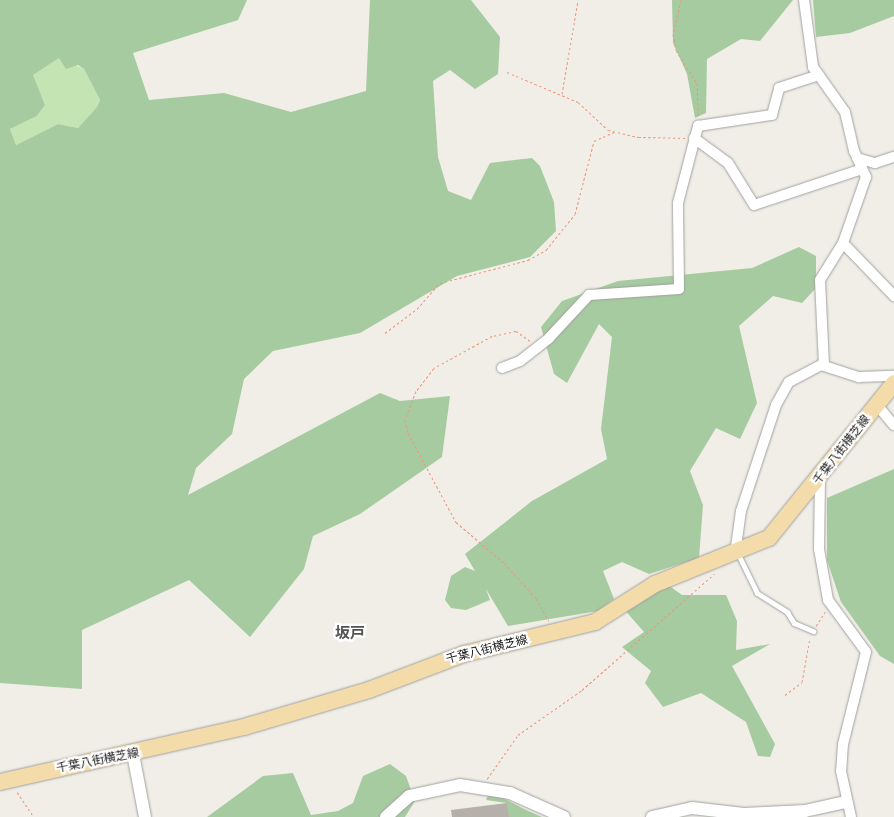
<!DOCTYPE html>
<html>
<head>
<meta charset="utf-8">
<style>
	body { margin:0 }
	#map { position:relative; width:894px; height:817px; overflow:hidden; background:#f0eee7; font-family:"Public Sans","Noto Sans JP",sans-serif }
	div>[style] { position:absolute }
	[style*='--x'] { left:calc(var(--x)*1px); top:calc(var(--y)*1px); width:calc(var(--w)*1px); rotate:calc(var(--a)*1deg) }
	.grass>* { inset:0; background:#c5e4b3 }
	.forest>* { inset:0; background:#a7cba0 }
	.building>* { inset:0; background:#b5b0aa }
	.path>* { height:1px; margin-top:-0.5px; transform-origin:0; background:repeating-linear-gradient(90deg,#ed957b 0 2.5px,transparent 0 5px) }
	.roads { filter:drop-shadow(0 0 1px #a1a1a1) drop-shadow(0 0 1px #a1a1a1) }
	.service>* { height:5px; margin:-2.5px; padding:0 2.5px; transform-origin:2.5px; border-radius:2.5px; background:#fff }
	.minor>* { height:10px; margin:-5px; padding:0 5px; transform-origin:5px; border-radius:5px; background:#fff }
	.tertiary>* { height:12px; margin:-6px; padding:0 6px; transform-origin:6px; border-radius:6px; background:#fff }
	.primary>* { height:16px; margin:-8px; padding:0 8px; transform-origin:8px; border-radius:8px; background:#f3dca9 }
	span { translate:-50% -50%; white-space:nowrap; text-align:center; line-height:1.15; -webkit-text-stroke:4.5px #fff; paint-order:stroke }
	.street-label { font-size:12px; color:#202020 }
	.quarter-label { font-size:15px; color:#535353; font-weight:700 }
</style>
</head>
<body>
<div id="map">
	<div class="grass">
		<div style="clip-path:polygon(59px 58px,84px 69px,100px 100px,97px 107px,78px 128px,58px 124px,16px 145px,10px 129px,37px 116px,45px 105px,32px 75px)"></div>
	</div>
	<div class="forest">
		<div style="clip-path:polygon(evenodd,0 0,247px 0,238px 20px,133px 53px,149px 100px,224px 93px,291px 112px,366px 91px,370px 0,471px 0,500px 37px,498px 74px,475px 89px,450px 70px,433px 81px,438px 157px,448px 191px,471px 200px,490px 163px,532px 158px,540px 166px,554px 202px,556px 231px,530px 257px,457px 276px,360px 333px,273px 351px,244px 379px,232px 434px,196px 468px,188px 495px,380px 393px,400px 401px,450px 396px,442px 457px,360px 514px,313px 536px,304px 569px,250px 637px,189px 580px,82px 630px,82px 689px,0 683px,0 0,59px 58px,66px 69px,78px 65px,84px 69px,100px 100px,97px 107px,78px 128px,58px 124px,16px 145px,10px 129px,37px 116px,45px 105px,33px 75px,59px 58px)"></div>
		<div style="clip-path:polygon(672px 0,793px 0,760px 41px,741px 39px,707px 59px,706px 113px,695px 118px,687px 74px,673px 43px)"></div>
		<div style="clip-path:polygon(813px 0,894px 0,894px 16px,850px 33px,816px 37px)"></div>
		<div style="clip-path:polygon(799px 247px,816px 256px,816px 288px,802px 303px,773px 296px,739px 326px,757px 403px,740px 439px,716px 428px,690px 471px,703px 505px,699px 558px,649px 574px,622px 562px,603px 571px,614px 599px,598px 611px,508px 626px,486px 589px,490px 600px,466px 610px,451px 608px,445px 600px,451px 576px,465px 567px,475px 571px,465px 554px,532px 501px,607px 459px,601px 429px,612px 337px,599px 324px,567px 383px,554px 374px,541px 327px,562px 301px,618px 281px,752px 268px)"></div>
		<div style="clip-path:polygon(894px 469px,894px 664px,880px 656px,841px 602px,827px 560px,827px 498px)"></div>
		<div style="clip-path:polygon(668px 585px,682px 595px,726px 595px,737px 621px,736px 650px,770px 644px,732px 666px,775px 744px,770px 757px,758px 756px,746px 722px,701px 693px,663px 707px,645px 683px,651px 671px,622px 647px,644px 632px,623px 608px)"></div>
		<div style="clip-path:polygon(390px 764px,406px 776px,415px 801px,405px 817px,207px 817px,263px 776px,293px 773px,311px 815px,338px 811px,353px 803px,363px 776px)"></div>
		<div style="clip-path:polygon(490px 791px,524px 809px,542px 817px,508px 817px,507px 803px,486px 800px)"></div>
	</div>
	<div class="building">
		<div style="clip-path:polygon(507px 803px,509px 817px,452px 817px,451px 810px)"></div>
	</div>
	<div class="path">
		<div style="--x:681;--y:0;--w:35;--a:103"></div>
		<div style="--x:673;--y:34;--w:16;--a:79"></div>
		<div style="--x:676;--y:50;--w:39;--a:58"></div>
		<div style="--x:697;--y:83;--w:33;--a:88"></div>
		<div style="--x:507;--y:72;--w:77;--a:22.9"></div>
		<div style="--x:578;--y:102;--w:41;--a:43"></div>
		<div style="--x:608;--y:130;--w:31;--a:13"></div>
		<div style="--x:638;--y:137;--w:48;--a:1.2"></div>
		<div style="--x:562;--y:94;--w:95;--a:-80.3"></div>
		<div style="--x:385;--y:333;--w:40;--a:-37"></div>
		<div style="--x:417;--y:309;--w:35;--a:-49"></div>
		<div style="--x:440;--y:283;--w:91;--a:-14.6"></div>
		<div style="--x:528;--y:260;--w:21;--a:-29"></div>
		<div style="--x:546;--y:250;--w:46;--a:-51.1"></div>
		<div style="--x:575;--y:214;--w:75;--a:-75.4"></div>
		<div style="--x:594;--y:141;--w:22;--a:-24"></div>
		<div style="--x:530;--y:341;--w:17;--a:-144"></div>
		<div style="--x:516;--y:331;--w:25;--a:168"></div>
		<div style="--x:492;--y:336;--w:66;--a:151.1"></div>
		<div style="--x:434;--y:368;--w:29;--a:128"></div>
		<div style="--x:416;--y:391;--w:31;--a:111"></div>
		<div style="--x:405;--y:420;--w:13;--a:77"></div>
		<div style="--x:408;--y:433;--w:101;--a:61.7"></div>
		<div style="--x:456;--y:522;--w:63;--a:40.5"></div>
		<div style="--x:504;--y:563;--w:47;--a:47.6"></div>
		<div style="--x:536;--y:598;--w:26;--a:61"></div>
		<div style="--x:816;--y:626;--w:17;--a:-57"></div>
		<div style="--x:785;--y:695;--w:21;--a:-37"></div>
		<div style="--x:802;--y:682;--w:45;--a:-79.7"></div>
		<div style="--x:487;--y:779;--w:54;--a:-54.8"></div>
		<div style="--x:518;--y:735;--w:78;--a:-35.1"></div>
		<div style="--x:582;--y:690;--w:176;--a:-41.3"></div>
		<div style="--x:17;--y:792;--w:30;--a:56"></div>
	</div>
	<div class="roads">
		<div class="service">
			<div style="--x:738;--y:554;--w:43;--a:64"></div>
			<div style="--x:757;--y:593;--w:36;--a:32"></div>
			<div style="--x:787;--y:612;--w:13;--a:58"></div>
			<div style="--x:794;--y:623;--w:21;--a:23"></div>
		</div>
		<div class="minor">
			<div style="--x:804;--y:0;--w:68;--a:82.3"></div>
			<div style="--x:813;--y:67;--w:55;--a:54.6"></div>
			<div style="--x:845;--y:112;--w:40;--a:77"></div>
			<div style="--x:854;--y:151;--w:29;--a:65"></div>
			<div style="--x:866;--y:177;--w:70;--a:109.2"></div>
			<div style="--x:843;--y:243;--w:74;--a:46.1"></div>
			<div style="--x:694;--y:138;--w:42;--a:36.3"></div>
			<div style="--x:728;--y:163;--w:49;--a:58.2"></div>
			<div style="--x:754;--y:205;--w:114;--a:-18.4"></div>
			<div style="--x:857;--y:158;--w:19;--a:16"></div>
			<div style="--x:875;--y:163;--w:20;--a:-18"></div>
			<div style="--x:824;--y:365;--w:85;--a:-92.7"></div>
			<div style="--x:820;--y:280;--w:44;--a:-58.1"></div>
			<div style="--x:502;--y:368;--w:19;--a:-21"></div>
			<div style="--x:520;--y:361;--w:37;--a:-38"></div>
			<div style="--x:549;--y:338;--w:59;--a:-47.1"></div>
			<div style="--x:589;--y:295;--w:90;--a:-3.8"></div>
			<div style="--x:679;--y:289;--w:86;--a:-90.7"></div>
			<div style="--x:678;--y:203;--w:80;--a:-75.4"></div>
			<div style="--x:698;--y:126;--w:75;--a:-8.5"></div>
			<div style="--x:772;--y:115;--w:28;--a:-75"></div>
			<div style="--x:779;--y:88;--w:42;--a:-18"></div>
			<div style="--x:877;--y:405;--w:26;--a:50"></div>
			<div style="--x:820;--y:478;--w:71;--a:90.8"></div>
			<div style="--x:819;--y:549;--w:52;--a:80"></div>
			<div style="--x:828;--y:600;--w:64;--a:53.8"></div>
			<div style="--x:866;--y:652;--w:95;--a:104"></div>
			<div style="--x:843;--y:744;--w:27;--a:94"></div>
			<div style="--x:841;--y:771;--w:47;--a:77.7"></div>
			<div style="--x:735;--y:554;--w:43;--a:-82.1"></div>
			<div style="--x:741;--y:511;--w:112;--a:-71.7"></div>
			<div style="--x:776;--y:405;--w:26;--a:-61"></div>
			<div style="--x:789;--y:382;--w:36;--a:-28"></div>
			<div style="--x:821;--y:365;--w:40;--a:18"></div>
			<div style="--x:859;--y:377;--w:35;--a:-2"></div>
		</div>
		<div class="tertiary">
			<div style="--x:133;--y:754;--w:64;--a:79.2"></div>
			<div style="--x:386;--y:817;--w:31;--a:-42"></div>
			<div style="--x:409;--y:796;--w:52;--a:-12.2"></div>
			<div style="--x:460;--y:785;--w:51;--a:9.1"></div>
			<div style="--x:510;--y:793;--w:59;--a:24"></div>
			<div style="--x:652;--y:817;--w:41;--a:-12.7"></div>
			<div style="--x:692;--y:808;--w:52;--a:6.6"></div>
			<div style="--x:744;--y:814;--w:61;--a:-2.8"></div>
			<div style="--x:805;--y:811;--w:42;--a:-12.4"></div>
		</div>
		<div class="primary">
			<div style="--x:0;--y:782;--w:250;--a:-12.7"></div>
			<div style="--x:244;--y:727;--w:130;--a:-16.5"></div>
			<div style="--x:369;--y:690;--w:102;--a:-20.8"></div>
			<div style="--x:464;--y:654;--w:135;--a:-13.7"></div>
			<div style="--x:595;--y:622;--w:71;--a:-32.3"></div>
			<div style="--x:655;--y:584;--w:123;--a:-22"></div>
			<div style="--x:769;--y:538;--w:199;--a:-51.1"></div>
		</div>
	</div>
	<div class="street-label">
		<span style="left:842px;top:450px;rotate:-52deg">千葉八街横芝線</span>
		<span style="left:487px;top:650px;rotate:-14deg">千葉八街横芝線</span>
		<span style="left:98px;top:761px;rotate:-11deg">千葉八街横芝線</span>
	</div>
	<div class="quarter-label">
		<span style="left:350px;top:633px">坂戸</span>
	</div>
</div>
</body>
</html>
